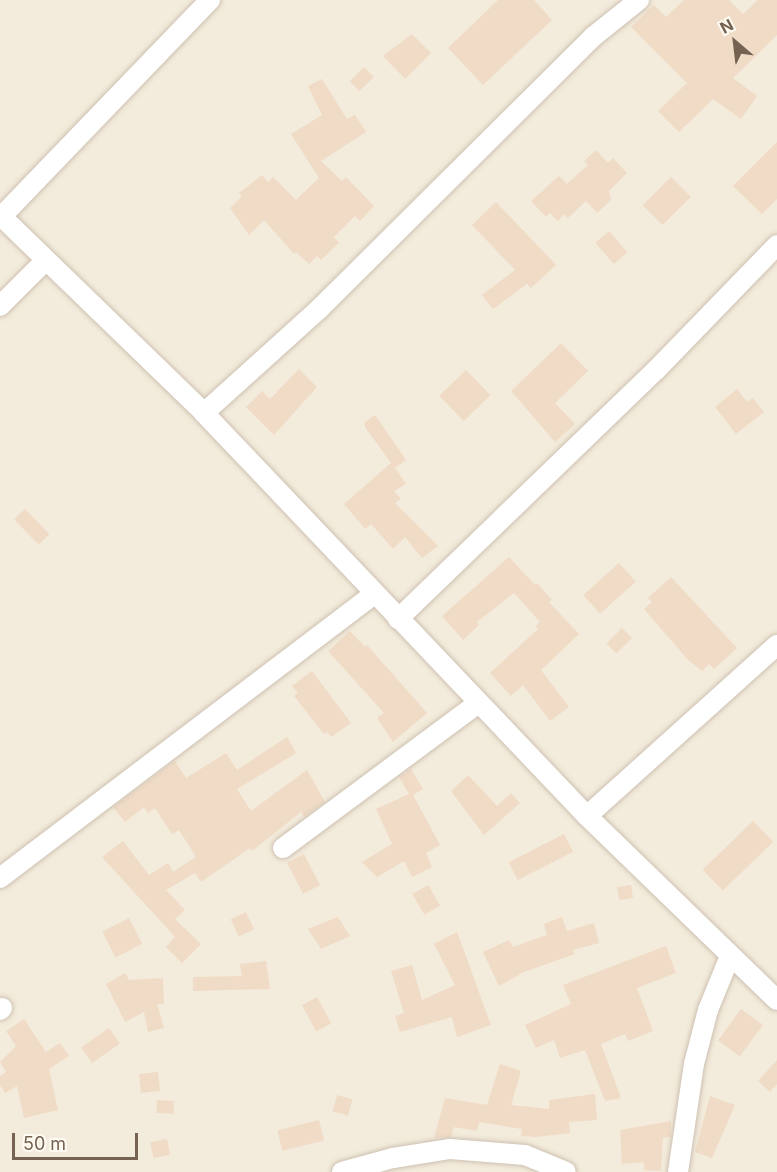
<!DOCTYPE html>
<html>
<head>
<meta charset="utf-8">
<style>
	body { margin:0 }
	#map { position:relative; width:777px; height:1172px; overflow:hidden; background:#fcf8ec; font-family:Inter,sans-serif }
	div>[style] { position:absolute }
	[style*='--x'] { left:calc(var(--x)*1px); top:calc(var(--y)*1px); width:calc(var(--w)*1px); rotate:calc(var(--a)*1deg) }
	.residential>* { inset:0; background:#f3ebdb; transform-origin:0 0 }
	.building>* { inset:0; background:#f0dbc6; transform-origin:0 0 }
	.roads { filter:drop-shadow(0 0 2px #cec1b2) drop-shadow(0 0 2px #cec1b2) }
	.minor>* { height:20px; margin:-10px; padding:0 10px; transform-origin:10px; border-radius:10px; background:#fff }
	span { translate:-50% -50%; white-space:nowrap; text-align:center; line-height:1.15; -webkit-text-stroke:4.5px #fefbf3; paint-order:stroke }
	.north { position:absolute; left:705px; top:12px; width:60px; height:60px; -webkit-text-stroke:4px #fefbf3; paint-order:stroke; rotate:332deg; font-size:16px; font-weight:700; line-height:24px; text-align:center; color:#766250 }
	.north::after { content:''; display:block; margin:auto; width:21px; height:27px; background:#766250; clip-path:polygon(50% 0,100% 100%,50% 72%,0 100%) }
	.scale { position:absolute; left:12px; top:1133px; width:126px; height:27px; box-sizing:border-box; border:3px solid #766250; border-top:0; padding-left:8px; font-size:18px; line-height:21px; white-space:nowrap; color:#766250; -webkit-text-stroke:4px #fefbf3; paint-order:stroke }
</style>
</head>
<body>
<div id="map">
	<div class="residential">
		<div style="left:0;top:0;width:777px;height:1172px"></div>
	</div>
	<div class="building">
		<div style="clip-path:polygon(498px 0,534px 0,552px 20px,483px 85px,448px 48px)"></div>
		<div style="clip-path:polygon(684px 0,729px 0,743px 14px,758px 0,777px 0,777px 35px,733px 78px,757px 96px,741px 119px,713px 99px,679px 132px,658px 111px,687px 83px,631px 27px,654px 5px,666px 17px)"></div>
		<div style="clip-path:polygon(412px 34px,431px 53px,405px 79px,383px 56px)"></div>
		<div style="left:364px;top:67px;width:14px;height:20px;rotate:45deg"></div>
		<div style="clip-path:polygon(322px 79px,347px 119px,355px 115px,366px 132px,321px 161px,342px 181px,346px 177px,374px 206px,360px 221px,355px 216px,334px 237px,339px 243px,321px 260px,317px 256px,309px 264px,296px 252px,294px 254px,264px 220px,249px 235px,230px 208px,242px 196px,239px 193px,262px 175px,268px 182px,273px 177px,296px 200px,319px 178px,291px 134px,322px 115px,308px 86px)"></div>
		<div style="clip-path:polygon(777px 142px,777px 199px,762px 214px,733px 186px)"></div>
		<div style="clip-path:polygon(596px 150px,608px 163px,613px 158px,627px 173px,609px 191px,611px 200px,597px 213px,586px 201px,568px 218px,564px 214px,558px 221px,550px 213px,546px 217px,531px 201px,559px 176px,567px 184px,588px 165px,584px 161px)"></div>
		<div style="left:671px;top:177px;width:28px;height:40px;rotate:45deg"></div>
		<div style="clip-path:polygon(496px 202px,556px 265px,531px 288px,527px 284px,493px 309px,482px 295px,515px 270px,472px 225px)"></div>
		<div style="left:609px;top:231px;width:28px;height:18px;rotate:49deg"></div>
		<div style="clip-path:polygon(561px 343px,588px 371px,555px 403px,575px 424px,555px 442px,511px 391px)"></div>
		<div style="clip-path:polygon(299px 369px,317px 387px,274px 435px,246px 407px,262px 391px,270px 399px)"></div>
		<div style="left:466px;top:370px;width:35px;height:37px;rotate:46deg"></div>
		<div style="clip-path:polygon(737px 389px,747px 402px,753px 398px,764px 412px,736px 434px,715px 407px)"></div>
		<div style="clip-path:polygon(375px 415px,406px 460px,395px 468px,406px 484px,394px 491px,401px 499px,395px 503px,438px 546px,422px 558px,405px 537px,393px 549px,371px 524px,365px 529px,344px 504px,391px 463px,365px 427px,365px 422px)"></div>
		<div style="left:25px;top:509px;width:35px;height:15px;rotate:46deg"></div>
		<div style="clip-path:polygon(509px 557px,535px 585px,537px 583px,552px 600px,549px 602px,579px 634px,541px 670px,569px 707px,550px 721px,523px 685px,511px 696px,490px 673px,538px 629px,536px 626px,540px 622px,514px 593px,477px 622px,479px 625px,463px 640px,442px 616px)"></div>
		<div style="left:619px;top:563px;width:25px;height:48px;rotate:48deg"></div>
		<div style="clip-path:polygon(671px 577px,737px 648px,714px 669px,709px 664px,702px 671px,688px 660px,644px 609px,652px 602px,648px 598px)"></div>
		<div style="left:622px;top:628px;width:14px;height:22px;rotate:45deg"></div>
		<div style="clip-path:polygon(350px 631px,365px 647px,367px 645px,427px 713px,393px 742px,377px 718px,384px 713px,328px 651px)"></div>
		<div style="clip-path:polygon(312px 671px,351px 723px,331px 737px,327px 732px,324px 734px,294px 696px,298px 693px,292px 686px)"></div>
		<div style="clip-path:polygon(287px 737px,296px 753px,237px 789px,251px 811px,307px 770px,325px 802px,304px 817px,301px 812px,252px 851px,250px 848px,201px 882px,195px 873px,166px 890px,185px 910px,175px 919px,201px 944px,182px 963px,166px 947px,175px 937px,102px 857px,123px 841px,149px 875px,168px 863px,173px 872px,196px 857px,179px 830px,172px 834px,155px 808px,148px 813px,144px 807px,125px 822px,113px 807px,175px 761px,186px 778px,226px 753px,237px 770px)"></div>
		<div style="clip-path:polygon(411px 769px,423px 789px,413px 795px,440px 845px,426px 853px,432px 867px,412px 877px,404px 861px,377px 877px,362px 862px,392px 844px,376px 809px,409px 794px,399px 777px)"></div>
		<div style="clip-path:polygon(468px 775px,497px 806px,511px 793px,520px 803px,484px 835px,451px 791px)"></div>
		<div style="left:753px;top:821px;width:29px;height:70px;rotate:46deg"></div>
		<div style="left:564px;top:834px;width:20px;height:62px;rotate:63deg"></div>
		<div style="left:304px;top:854px;width:35px;height:19px;rotate:63deg"></div>
		<div style="left:428px;top:885px;width:24px;height:18px;rotate:60deg"></div>
		<div style="left:631px;top:885px;width:13px;height:14px;rotate:81deg"></div>
		<div style="left:246px;top:912px;width:19px;height:17px;rotate:65deg"></div>
		<div style="clip-path:polygon(338px 917px,350px 936px,321px 949px,308px 929px)"></div>
		<div style="clip-path:polygon(562px 917px,567px 931px,594px 923px,599px 943px,573px 950px,575px 954px,524px 972px,499px 986px,483px 952px,509px 940px,513px 947px,547px 935px,544px 924px)"></div>
		<div style="left:129px;top:918px;width:29px;height:30px;rotate:63deg"></div>
		<div style="clip-path:polygon(457px 932px,491px 1025px,457px 1037px,452px 1017px,400px 1032px,395px 1016px,404px 1013px,391px 971px,412px 965px,422px 1000px,455px 985px,434px 944px)"></div>
		<div style="clip-path:polygon(666px 946px,676px 973px,637px 988px,653px 1031px,628px 1041px,625px 1034px,601px 1044px,621px 1098px,605px 1101px,585px 1050px,560px 1058px,554px 1040px,536px 1048px,525px 1025px,571px 1004px,563px 985px)"></div>
		<div style="clip-path:polygon(266px 961px,270px 989px,193px 991px,193px 977px,242px 976px,240px 964px)"></div>
		<div style="clip-path:polygon(125px 973px,129px 980px,163px 978px,164px 1004px,157px 1004px,164px 1028px,148px 1032px,144px 1012px,125px 1022px,106px 984px)"></div>
		<div style="left:317px;top:997px;width:30px;height:17px;rotate:62deg"></div>
		<div style="left:741px;top:1009px;width:27px;height:39px;rotate:36deg"></div>
		<div style="clip-path:polygon(24px 1019px,46px 1052px,60px 1043px,69px 1056px,49px 1069px,58px 1110px,24px 1118px,17px 1086px,5px 1093px,0 1085px,0 1076px,6px 1072px,0 1062px,16px 1046px,6px 1031px)"></div>
		<div style="left:109px;top:1028px;width:19px;height:34px;rotate:55deg"></div>
		<div style="clip-path:polygon(777px 1060px,777px 1084px,770px 1092px,758px 1081px)"></div>
		<div style="clip-path:polygon(500px 1064px,521px 1071px,511px 1105px,549px 1109px,549px 1100px,595px 1094px,597px 1120px,569px 1122px,570px 1133px,536px 1137px,521px 1136px,522px 1129px,479px 1122px,477px 1131px,454px 1127px,451px 1137px,434px 1138px,445px 1098px,487px 1105px)"></div>
		<div style="left:158px;top:1072px;width:19px;height:19px;rotate:84deg"></div>
		<div style="left:337px;top:1095px;width:16px;height:17px;rotate:15deg"></div>
		<div style="clip-path:polygon(710px 1096px,735px 1105px,712px 1158px,695px 1152px)"></div>
		<div style="left:157px;top:1100px;width:17px;height:13px;rotate:3deg"></div>
		<div style="left:319px;top:1120px;width:21px;height:43px;rotate:76deg"></div>
		<div style="clip-path:polygon(671px 1121px,671px 1137px,663px 1138px,661px 1171px,644px 1170px,644px 1162px,622px 1164px,620px 1130px)"></div>
		<div style="left:167px;top:1139px;width:16px;height:17px;rotate:79deg"></div>
	</div>
	<div class="roads">
		<div class="minor">
			<div style="--x:0;--y:215;--w:284;--a:44.1"></div>
			<div style="--x:204;--y:413;--w:556;--a:46.46"></div>
			<div style="--x:587;--y:816;--w:264;--a:44.1"></div>
			<div style="--x:2;--y:216;--w:300;--a:-46.1"></div>
			<div style="--x:0;--y:306;--w:64;--a:-45"></div>
			<div style="--x:204;--y:413;--w:155;--a:-42.1"></div>
			<div style="--x:319;--y:309;--w:387;--a:-44.8"></div>
			<div style="--x:594;--y:36;--w:58;--a:-38.7"></div>
			<div style="--x:398;--y:619;--w:359;--a:-44"></div>
			<div style="--x:656;--y:370;--w:174;--a:-45.9"></div>
			<div style="--x:587;--y:816;--w:256;--a:-42"></div>
			<div style="--x:283;--y:848;--w:243;--a:-36.6"></div>
			<div style="--x:0;--y:878;--w:468;--a:-37.2"></div>
			<div style="--x:0;--y:1010;--w:3;--a:-45"></div>
			<div style="--x:342;--y:1172;--w:53;--a:-15.4"></div>
			<div style="--x:393;--y:1158;--w:58;--a:-9"></div>
			<div style="--x:450;--y:1149;--w:75;--a:4.6"></div>
			<div style="--x:525;--y:1155;--w:44;--a:22.5"></div>
			<div style="--x:678;--y:1172;--w:109;--a:-81.6"></div>
			<div style="--x:694;--y:1064;--w:56;--a:-75.5"></div>
			<div style="--x:708;--y:1010;--w:58;--a:-67.8"></div>
		</div>
	</div>
	<div class="north">N</div>
	<div class="scale">50 m</div>
</div>
</body>
</html>
